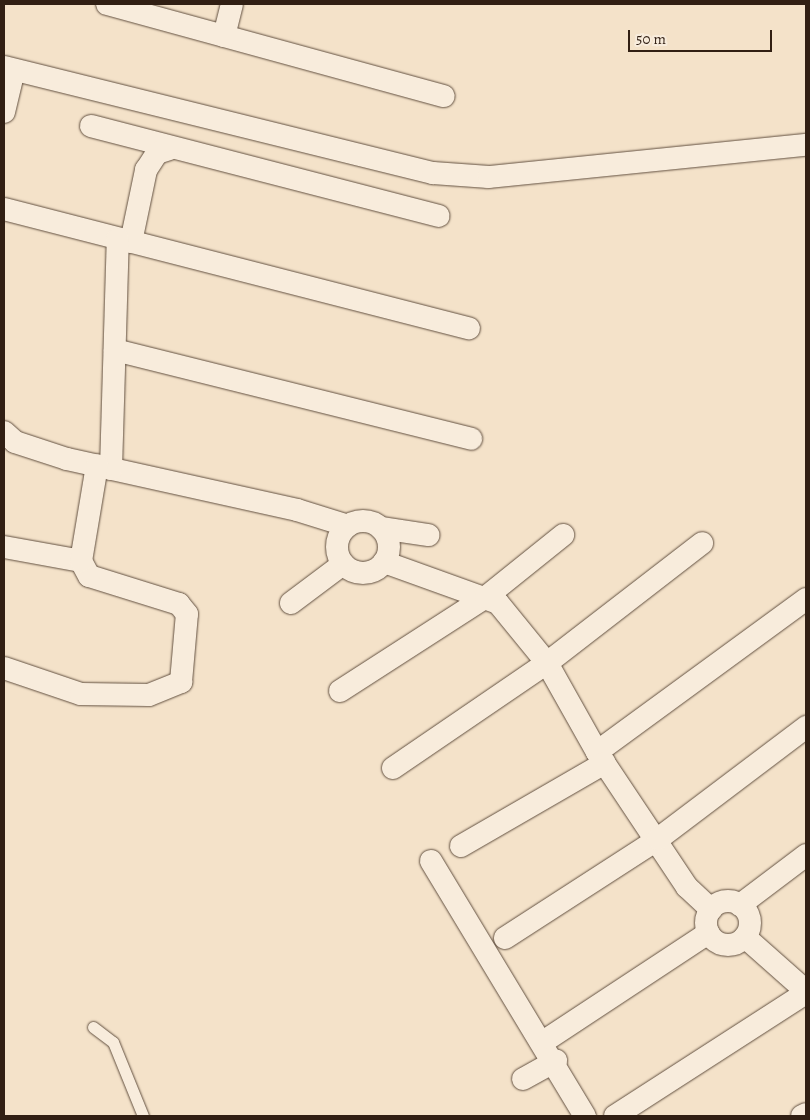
<!DOCTYPE html>
<html>
<head>
<meta charset="utf-8">
<style>
	body { margin:0 }
	#map { position:relative; width:810px; height:1120px; overflow:hidden; background:#f4e2c9; font-family:Alegreya,serif }
	div>[style] { position:absolute }
	[style*='--x'] { left:calc(var(--x)*1px); top:calc(var(--y)*1px); width:calc(var(--w)*1px); rotate:calc(var(--a)*1deg) }
	.roads { filter:drop-shadow(0 0 1px #625040) drop-shadow(0 0 1px #625040) }
	.service>* { height:11px; margin:-5.5px; padding:0 5.5px; transform-origin:5.5px; border-radius:5.5px; background:#f8ecdc }
	.minor>* { height:22px; margin:-11px; padding:0 11px; transform-origin:11px; border-radius:11px; background:#f8ecdc }
	.minor>.ring { margin:-11px; padding:0; box-sizing:content-box; background:none; border:22px solid #f8ecdc; border-radius:50% }
	span { translate:-50% -50%; white-space:nowrap; text-align:center; line-height:1.15; -webkit-text-stroke:5px #f8ecdc; paint-order:stroke }
	.frame { position:absolute; inset:0; border:5px solid #311f13; pointer-events:none }
	.scale { position:absolute; left:628px; top:30px; width:144px; height:22px; box-sizing:border-box; border:2px solid #311f13; border-top:0; padding-left:6px; font-size:15px; line-height:18px; white-space:nowrap; color:#311f13; -webkit-text-stroke:4px #f8ecdc; paint-order:stroke }
</style>
</head>
<body>
<div id="map">
	<div class="roads">
		<div class="service">
			<div style="--x:93;--y:1027;--w:25;--a:37"></div>
			<div style="--x:113;--y:1042;--w:80;--a:67.9"></div>
		</div>
		<div class="minor">
			<div style="--x:107;--y:4;--w:349;--a:15.3"></div>
			<div style="--x:224;--y:36;--w:33;--a:-76"></div>
			<div style="--x:4;--y:67;--w:442;--a:13.9"></div>
			<div style="--x:433;--y:173;--w:56;--a:4.1"></div>
			<div style="--x:489;--y:177;--w:319;--a:-5.8"></div>
			<div style="--x:4;--y:112;--w:43;--a:-76.6"></div>
			<div style="--x:91;--y:126;--w:359;--a:14.5"></div>
			<div style="--x:4;--y:209;--w:480;--a:14.4"></div>
			<div style="--x:131;--y:242;--w:74;--a:-78.2"></div>
			<div style="--x:146;--y:170;--w:20;--a:-57"></div>
			<div style="--x:157;--y:153;--w:13;--a:-18"></div>
			<div style="--x:115;--y:350;--w:367;--a:14"></div>
			<div style="--x:4;--y:432;--w:15;--a:42"></div>
			<div style="--x:15;--y:442;--w:55;--a:18.1"></div>
			<div style="--x:67;--y:459;--w:236;--a:12.5"></div>
			<div style="--x:297;--y:510;--w:53;--a:17.4"></div>
			<div style="--x:111;--y:469;--w:230;--a:-88.3"></div>
			<div class="ring" style="left:337px;top:521px;width:30px;height:30px"></div>
			<div style="--x:381;--y:528;--w:48;--a:8.5"></div>
			<div style="--x:4;--y:547;--w:78;--a:10.3"></div>
			<div style="--x:384;--y:562;--w:121;--a:19.8"></div>
			<div style="--x:498;--y:603;--w:77;--a:50.8"></div>
			<div style="--x:547;--y:663;--w:102;--a:60.7"></div>
			<div style="--x:597;--y:752;--w:162;--a:56.3"></div>
			<div style="--x:687;--y:887;--w:33;--a:43"></div>
			<div style="--x:291;--y:603;--w:65;--a:-36.9"></div>
			<div style="--x:4;--y:668;--w:81;--a:18.7"></div>
			<div style="--x:81;--y:694;--w:68;--a:0.8"></div>
			<div style="--x:149;--y:695;--w:35;--a:-22"></div>
			<div style="--x:181;--y:682;--w:68;--a:-85"></div>
			<div style="--x:187;--y:614;--w:13;--a:-129"></div>
			<div style="--x:179;--y:604;--w:94;--a:-162.7"></div>
			<div style="--x:89;--y:576;--w:17;--a:-118"></div>
			<div style="--x:81;--y:561;--w:97;--a:-80.5"></div>
			<div style="--x:340;--y:691;--w:174;--a:-32.8"></div>
			<div style="--x:486;--y:597;--w:99;--a:-38.8"></div>
			<div style="--x:597;--y:752;--w:259;--a:-36.2"></div>
			<div style="--x:393;--y:768;--w:186;--a:-34.3"></div>
			<div style="--x:547;--y:663;--w:196;--a:-37.7"></div>
			<div style="--x:461;--y:846;--w:166;--a:-30"></div>
			<div style="--x:431;--y:861;--w:298;--a:58.9"></div>
			<div class="ring" style="left:706px;top:901px;width:22px;height:22px"></div>
			<div style="--x:740;--y:905;--w:83;--a:-37.1"></div>
			<div style="--x:745;--y:937;--w:81;--a:41.5"></div>
			<div style="--x:505;--y:938;--w:182;--a:-32.9"></div>
			<div style="--x:658;--y:839;--w:186;--a:-37.1"></div>
			<div style="--x:549;--y:1038;--w:191;--a:-33.4"></div>
			<div style="--x:523;--y:1079;--w:38;--a:-29"></div>
			<div style="--x:615;--y:1116;--w:227;--a:-32.8"></div>
			<div style="--x:802;--y:1116;--w:4;--a:-27"></div>
		</div>
	</div>
	<div class="frame"></div>
	<div class="scale">50 m</div>
</div>
</body>
</html>
